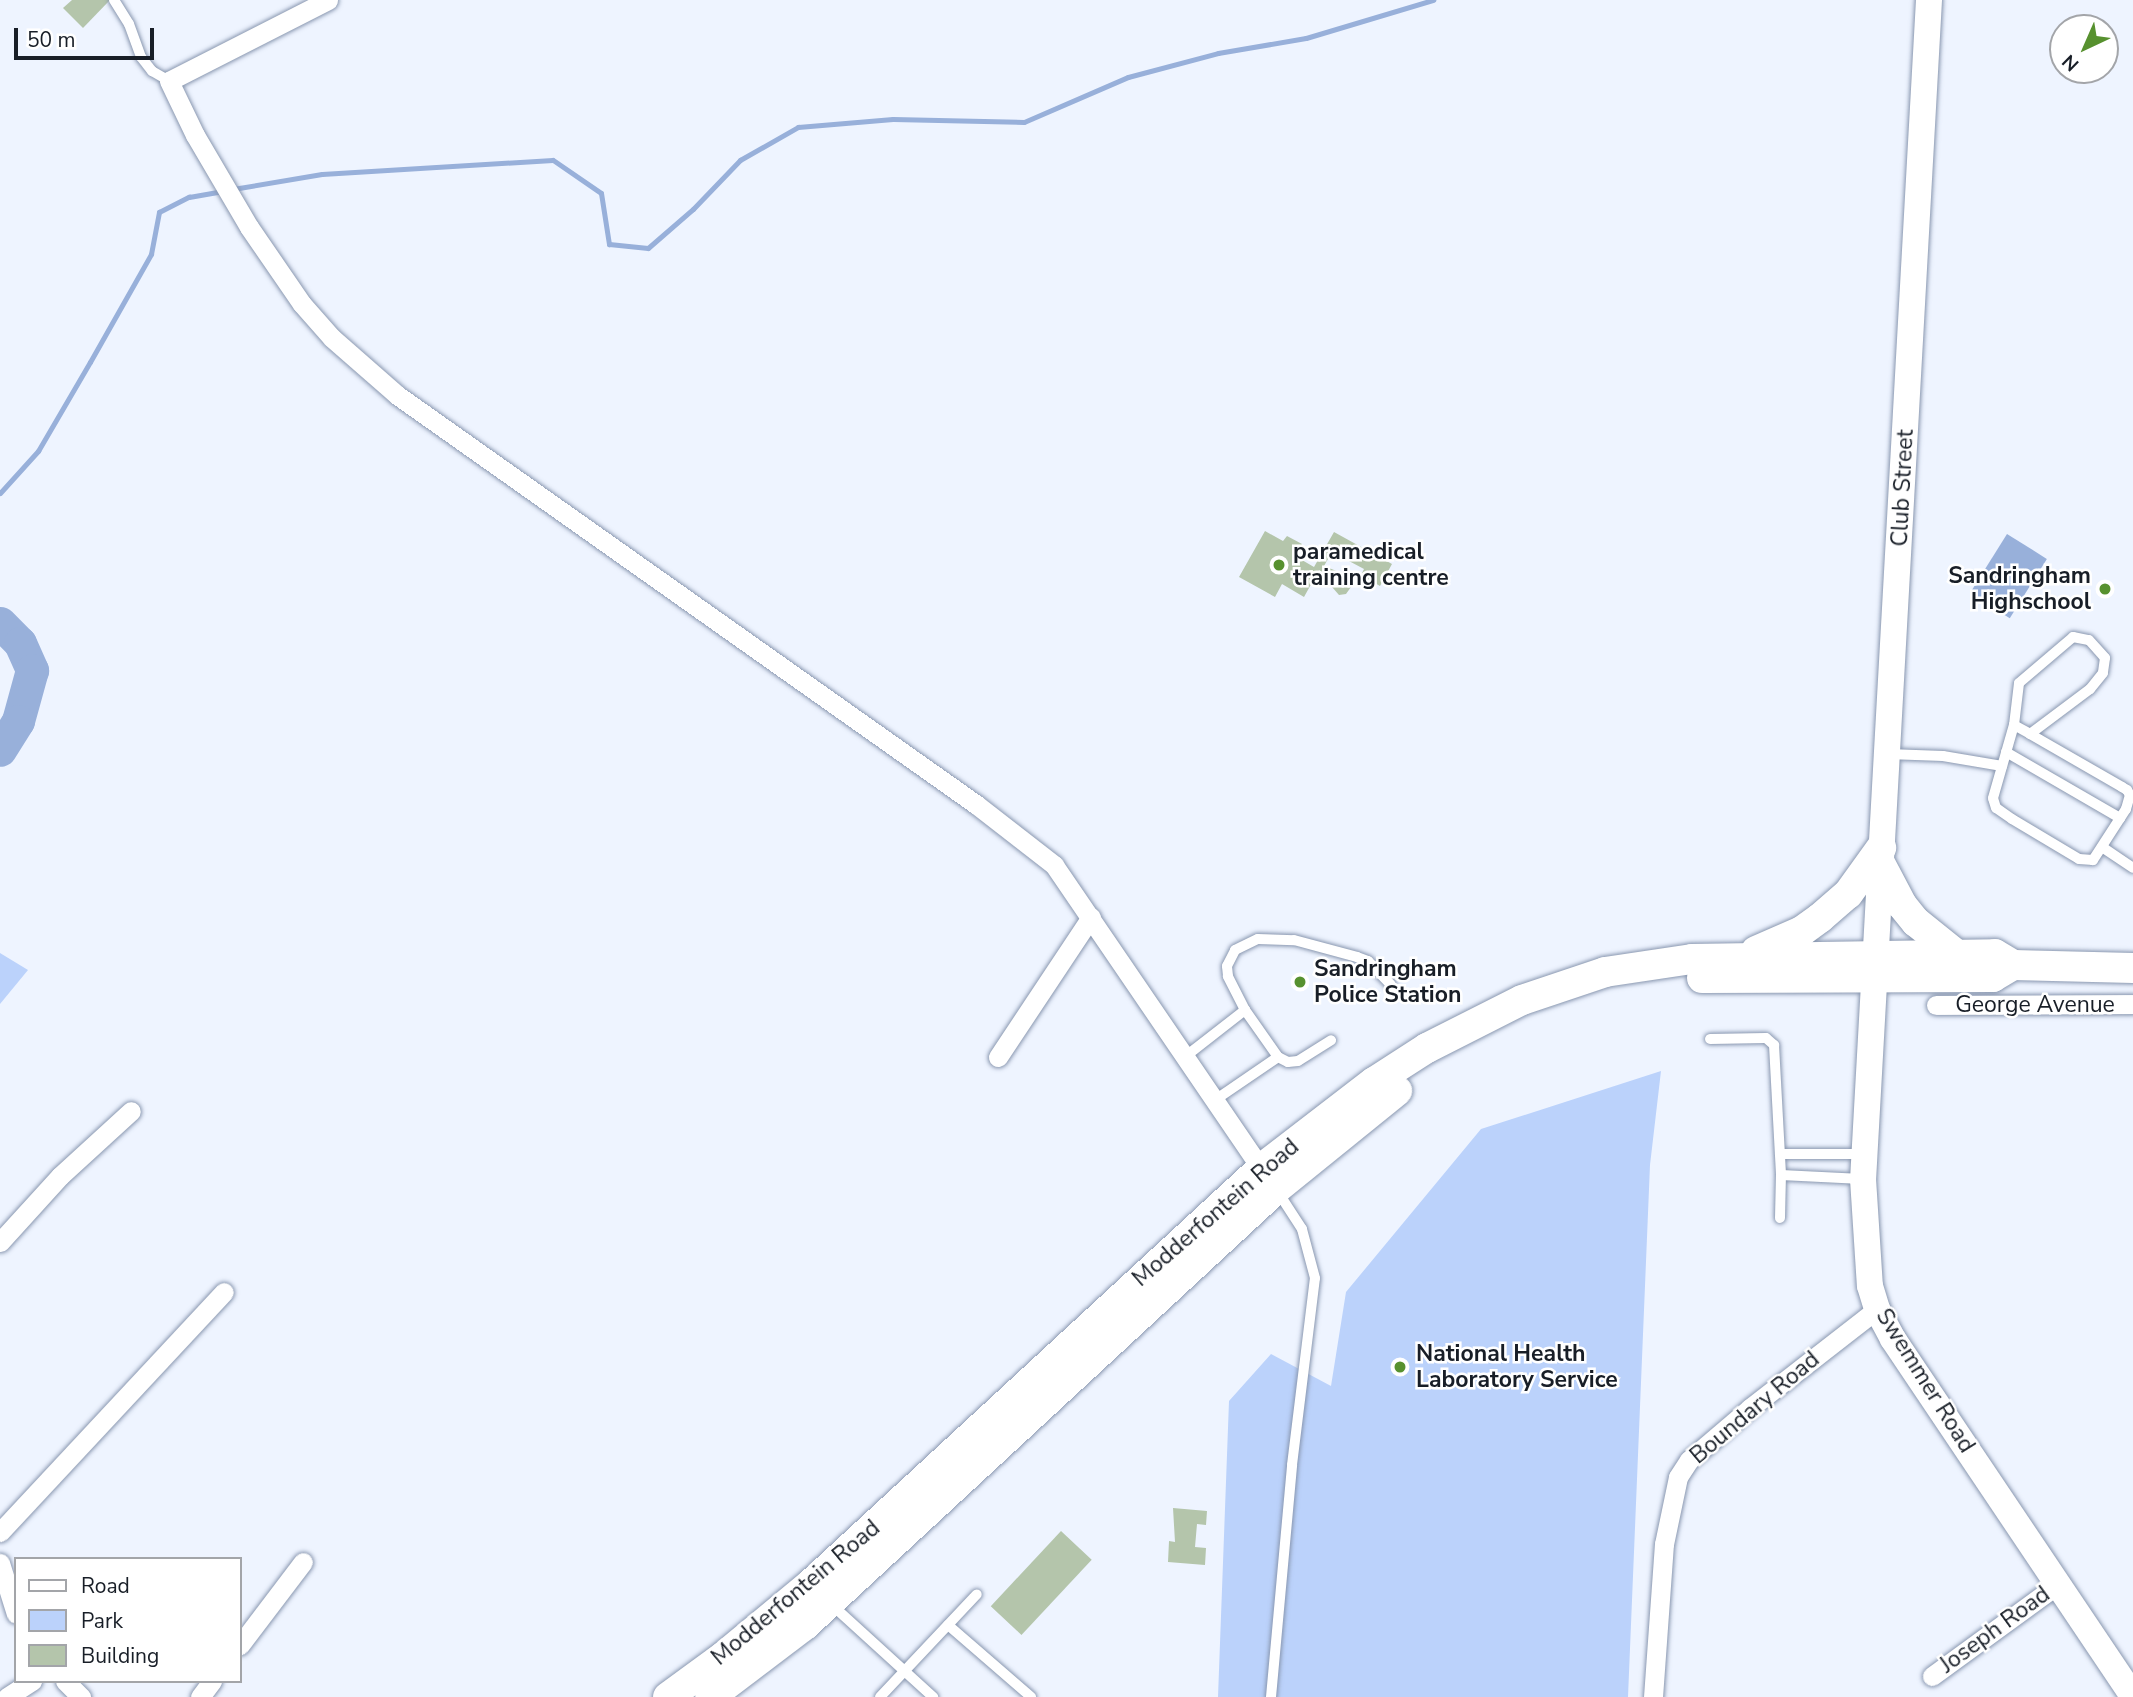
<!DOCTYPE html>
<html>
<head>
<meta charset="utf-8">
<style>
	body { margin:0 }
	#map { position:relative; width:2133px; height:1697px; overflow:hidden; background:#eef4ff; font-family:"Nunito Sans",sans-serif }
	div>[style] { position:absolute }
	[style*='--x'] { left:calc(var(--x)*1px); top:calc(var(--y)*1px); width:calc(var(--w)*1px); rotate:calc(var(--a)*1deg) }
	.green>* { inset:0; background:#bbd2fb }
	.water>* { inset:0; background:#98b0da; transform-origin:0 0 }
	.stream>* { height:5px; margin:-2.5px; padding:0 2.5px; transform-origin:2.5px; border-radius:2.5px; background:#98b0da }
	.river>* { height:33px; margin:-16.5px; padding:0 16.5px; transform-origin:16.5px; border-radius:16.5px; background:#98b0da }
	.building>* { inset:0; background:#b4c5ab; transform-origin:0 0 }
	.roads { filter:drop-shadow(0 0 2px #8997b0) drop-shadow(0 0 2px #8997b0) }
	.service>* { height:10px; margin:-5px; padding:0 5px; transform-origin:5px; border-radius:5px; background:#fff }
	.minor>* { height:19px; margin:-9.5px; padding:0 9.5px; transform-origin:9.5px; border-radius:9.5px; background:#fff }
	.secondary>* { height:26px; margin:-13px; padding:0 13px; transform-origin:13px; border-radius:13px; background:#fff }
	.primary>* { height:30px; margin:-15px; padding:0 15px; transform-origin:15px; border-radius:15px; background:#fff }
	.dots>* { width:19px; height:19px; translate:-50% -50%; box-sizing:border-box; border:4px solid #fff; border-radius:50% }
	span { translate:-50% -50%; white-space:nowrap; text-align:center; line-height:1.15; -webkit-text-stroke:5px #fff; paint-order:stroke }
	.street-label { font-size:23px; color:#181e27 }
	.poi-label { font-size:23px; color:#181e27; font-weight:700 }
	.left { translate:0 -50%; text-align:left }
	.right { translate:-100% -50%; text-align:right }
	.legend { position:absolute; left:14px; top:1557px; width:228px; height:126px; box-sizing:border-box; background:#fff; border:2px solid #a3a5a9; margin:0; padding:9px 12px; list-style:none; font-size:21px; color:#181e27 }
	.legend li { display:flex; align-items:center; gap:14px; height:35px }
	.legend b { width:35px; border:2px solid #a3a5a9 }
	.north { position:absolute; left:2049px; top:14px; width:70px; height:70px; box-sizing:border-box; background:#fff; border:2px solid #a3a5a9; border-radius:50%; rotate:224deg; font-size:19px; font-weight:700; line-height:28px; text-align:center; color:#181e27 }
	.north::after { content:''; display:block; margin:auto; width:24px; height:32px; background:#57912f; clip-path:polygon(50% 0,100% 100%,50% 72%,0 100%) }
	.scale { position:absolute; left:14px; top:28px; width:140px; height:32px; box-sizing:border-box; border:4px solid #181e27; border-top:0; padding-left:9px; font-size:21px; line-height:24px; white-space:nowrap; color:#181e27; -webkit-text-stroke:5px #fff; paint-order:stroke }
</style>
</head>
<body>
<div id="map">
	<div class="green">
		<div style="clip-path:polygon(0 953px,28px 970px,0 1004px)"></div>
		<div style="clip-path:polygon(1661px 1071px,1650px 1165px,1628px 1697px,1218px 1697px,1229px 1401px,1271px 1354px,1331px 1386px,1346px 1292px,1481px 1129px)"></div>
	</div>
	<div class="water">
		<div style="left:2007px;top:534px;width:47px;height:70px;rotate:32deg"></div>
	</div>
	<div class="stream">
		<div style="--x:233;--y:189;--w:90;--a:-9.6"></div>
		<div style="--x:322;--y:174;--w:231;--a:-3.5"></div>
		<div style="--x:553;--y:160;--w:58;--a:34.5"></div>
		<div style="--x:601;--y:193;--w:52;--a:81.1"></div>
		<div style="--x:609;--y:244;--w:39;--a:6"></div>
		<div style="--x:648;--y:248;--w:60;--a:-40.9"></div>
		<div style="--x:693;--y:209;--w:68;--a:-46.2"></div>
		<div style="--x:740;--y:160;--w:67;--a:-29.6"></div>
		<div style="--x:798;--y:127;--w:95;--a:-4.8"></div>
		<div style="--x:893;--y:119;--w:131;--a:1.3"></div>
		<div style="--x:1024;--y:122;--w:113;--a:-23.4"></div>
		<div style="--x:1128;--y:77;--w:93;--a:-14.9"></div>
		<div style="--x:1218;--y:53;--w:89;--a:-9.7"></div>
		<div style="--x:1306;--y:38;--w:133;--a:-16.7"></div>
		<div style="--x:0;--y:493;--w:57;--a:-47.9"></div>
		<div style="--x:38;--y:451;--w:103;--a:-59.7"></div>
		<div style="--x:90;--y:362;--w:124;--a:-60.5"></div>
		<div style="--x:151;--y:254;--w:43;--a:-79.2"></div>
		<div style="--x:159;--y:212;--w:34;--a:-27"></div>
		<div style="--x:189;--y:197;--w:36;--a:-10"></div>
	</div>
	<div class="river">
		<div style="--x:0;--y:623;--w:28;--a:45"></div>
		<div style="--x:20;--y:643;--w:30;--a:66"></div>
		<div style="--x:32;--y:670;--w:53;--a:105.4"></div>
		<div style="--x:18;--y:721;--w:34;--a:122"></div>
	</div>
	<div class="building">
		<div style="clip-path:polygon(72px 0,110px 0,83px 28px,63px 8px)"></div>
		<div style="clip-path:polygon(1265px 531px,1283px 541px,1287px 536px,1302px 544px,1295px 556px,1314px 567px,1334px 532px,1392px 564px,1380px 586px,1361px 575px,1364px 569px,1332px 552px,1324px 566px,1344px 574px,1351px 587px,1346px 594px,1339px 595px,1332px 587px,1336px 580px,1319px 570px,1304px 597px,1282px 584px,1275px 597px,1239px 577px)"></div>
		<div style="clip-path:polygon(1173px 1508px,1207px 1511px,1206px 1525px,1197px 1524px,1195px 1547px,1206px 1548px,1205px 1565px,1168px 1562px,1169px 1541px,1175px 1542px)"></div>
		<div style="left:1061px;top:1531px;width:42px;height:103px;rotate:43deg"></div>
	</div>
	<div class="roads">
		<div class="service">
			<div style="--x:114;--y:0;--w:28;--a:58"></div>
			<div style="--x:129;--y:24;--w:35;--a:70"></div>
			<div style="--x:141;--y:57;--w:18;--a:52"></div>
			<div style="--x:152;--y:71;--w:20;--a:30"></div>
			<div style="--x:2014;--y:725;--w:18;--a:29"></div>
			<div style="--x:2030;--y:734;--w:106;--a:29.9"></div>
			<div style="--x:2122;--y:787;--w:6;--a:31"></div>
			<div style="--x:2127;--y:790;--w:6;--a:59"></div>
			<div style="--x:2130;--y:795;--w:15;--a:106"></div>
			<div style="--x:2126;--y:809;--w:61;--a:122.9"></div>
			<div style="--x:2093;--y:860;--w:14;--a:-176"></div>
			<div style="--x:2079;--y:859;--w:78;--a:-149.2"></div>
			<div style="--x:2012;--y:819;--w:19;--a:-145"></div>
			<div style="--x:1996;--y:808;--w:10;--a:-107"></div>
			<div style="--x:1993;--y:798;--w:76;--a:-74"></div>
			<div style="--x:2014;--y:725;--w:42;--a:-83.2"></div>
			<div style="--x:2019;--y:683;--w:71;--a:-40.4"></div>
			<div style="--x:2073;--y:637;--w:16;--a:11"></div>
			<div style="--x:2089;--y:640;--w:24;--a:48"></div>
			<div style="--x:2105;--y:658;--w:15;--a:98"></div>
			<div style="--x:2103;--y:673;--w:21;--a:129"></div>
			<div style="--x:2090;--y:689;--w:75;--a:143.1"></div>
			<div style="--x:2006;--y:752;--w:132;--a:30.1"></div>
			<div style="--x:1888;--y:754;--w:55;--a:2.1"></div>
			<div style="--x:1943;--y:756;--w:60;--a:9.6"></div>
			<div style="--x:2102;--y:847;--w:37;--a:34"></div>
			<div style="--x:1245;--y:1010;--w:38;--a:-117"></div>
			<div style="--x:1228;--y:976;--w:10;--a:-96"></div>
			<div style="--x:1227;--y:966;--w:18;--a:-63"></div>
			<div style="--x:1235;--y:950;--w:25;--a:-26"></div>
			<div style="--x:1258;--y:939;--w:36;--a:2"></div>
			<div style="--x:1294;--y:940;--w:65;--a:15.1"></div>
			<div style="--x:1357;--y:957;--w:12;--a:20"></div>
			<div style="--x:1368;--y:961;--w:33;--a:46"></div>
			<div style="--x:1710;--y:1039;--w:56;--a:-1"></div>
			<div style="--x:1766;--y:1038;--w:11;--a:41"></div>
			<div style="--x:1774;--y:1045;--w:130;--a:86.9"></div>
			<div style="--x:1186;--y:1056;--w:75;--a:-37.9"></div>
			<div style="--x:1245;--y:1010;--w:57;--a:54.9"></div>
			<div style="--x:1278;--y:1057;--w:76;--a:145.7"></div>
			<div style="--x:1278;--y:1057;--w:11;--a:27"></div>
			<div style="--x:1288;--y:1062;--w:10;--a:-6"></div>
			<div style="--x:1298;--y:1061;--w:39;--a:-32"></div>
			<div style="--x:1780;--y:1154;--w:84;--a:0"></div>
			<div style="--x:1780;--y:1218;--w:43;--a:-88.7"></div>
			<div style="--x:1781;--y:1175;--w:81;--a:2.8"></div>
			<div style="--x:832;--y:1605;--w:137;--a:42.3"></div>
			<div style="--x:948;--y:1625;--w:110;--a:40.9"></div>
			<div style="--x:880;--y:1697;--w:141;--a:-46.7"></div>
			<div style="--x:1271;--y:1697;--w:233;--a:-84.8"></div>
			<div style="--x:1292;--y:1465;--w:188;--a:-83"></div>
			<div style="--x:1315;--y:1278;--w:51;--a:-104.9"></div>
			<div style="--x:1302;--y:1229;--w:44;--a:-123"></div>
		</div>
		<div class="minor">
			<div style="--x:328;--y:0;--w:178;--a:153"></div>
			<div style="--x:169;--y:81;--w:60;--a:64.3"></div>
			<div style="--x:195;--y:135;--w:107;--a:59.6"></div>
			<div style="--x:249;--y:227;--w:93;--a:55.5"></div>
			<div style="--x:302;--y:304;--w:45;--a:48.6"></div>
			<div style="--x:332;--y:338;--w:86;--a:41.2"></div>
			<div style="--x:397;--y:395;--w:710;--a:35.26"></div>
			<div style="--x:977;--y:805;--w:98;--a:37.9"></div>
			<div style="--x:1054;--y:865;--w:378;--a:55.7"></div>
			<div style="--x:1936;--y:1005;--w:197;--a:-0.3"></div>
			<div style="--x:998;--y:1057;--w:168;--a:-56.4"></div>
			<div style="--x:0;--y:1242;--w:89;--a:-47.7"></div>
			<div style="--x:60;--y:1176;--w:96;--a:-42.5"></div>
			<div style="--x:0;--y:1532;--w:328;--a:-47"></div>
			<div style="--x:0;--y:1563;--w:53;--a:72.6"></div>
			<div style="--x:240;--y:1645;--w:104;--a:-52.8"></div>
			<div style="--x:1932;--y:1676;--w:156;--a:-36.1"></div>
			<div style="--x:65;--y:1681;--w:23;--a:45"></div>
			<div style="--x:7;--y:1697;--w:30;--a:-33"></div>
			<div style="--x:200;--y:1697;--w:20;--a:-53"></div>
			<div style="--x:1653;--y:1697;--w:153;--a:-85.9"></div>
			<div style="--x:1664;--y:1544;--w:68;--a:-78.2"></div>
			<div style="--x:1678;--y:1477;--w:20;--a:-57"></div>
			<div style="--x:1689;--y:1460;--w:80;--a:-40.4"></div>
			<div style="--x:1750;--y:1408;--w:161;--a:-37.9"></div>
		</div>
		<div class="secondary">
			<div style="--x:1929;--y:0;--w:1181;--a:93.2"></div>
			<div style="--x:1863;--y:1179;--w:107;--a:86.3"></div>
			<div style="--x:1870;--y:1286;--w:24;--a:73"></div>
			<div style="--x:1877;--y:1309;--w:34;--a:62"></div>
			<div style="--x:1893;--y:1339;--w:430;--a:56.1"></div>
		</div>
		<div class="primary">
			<div style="--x:1881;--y:865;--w:45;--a:62.3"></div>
			<div style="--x:1902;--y:905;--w:22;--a:51"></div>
			<div style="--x:1916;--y:922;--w:51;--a:38.7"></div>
			<div style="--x:1756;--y:951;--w:50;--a:-23.5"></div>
			<div style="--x:1802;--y:931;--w:22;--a:-36"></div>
			<div style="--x:1820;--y:918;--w:37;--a:-41"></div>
			<div style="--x:1848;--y:894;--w:57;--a:-54.3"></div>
			<div style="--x:1702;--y:978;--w:291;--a:-0.2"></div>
			<div style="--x:1993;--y:977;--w:23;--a:-31"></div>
			<div style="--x:668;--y:1697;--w:69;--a:-36.2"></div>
			<div style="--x:724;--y:1656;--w:114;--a:-39.7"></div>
			<div style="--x:812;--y:1583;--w:611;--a:-42.68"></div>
			<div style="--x:1261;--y:1169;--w:143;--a:-37.6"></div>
			<div style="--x:1374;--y:1082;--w:63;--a:-32.7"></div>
			<div style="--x:1427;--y:1048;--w:106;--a:-26.8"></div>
			<div style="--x:1522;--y:1000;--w:88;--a:-18.6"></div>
			<div style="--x:1605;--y:972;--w:88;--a:-8.5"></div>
			<div style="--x:1692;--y:959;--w:303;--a:-0.9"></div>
			<div style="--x:1995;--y:954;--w:21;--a:31"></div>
			<div style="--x:2013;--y:965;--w:120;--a:1.4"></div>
			<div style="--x:710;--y:1697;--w:119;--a:-37.2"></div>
			<div style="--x:805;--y:1625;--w:642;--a:-42.79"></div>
			<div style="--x:1276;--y:1189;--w:156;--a:-39"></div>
		</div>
	</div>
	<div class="dots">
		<div style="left:1279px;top:565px;background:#57912f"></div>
		<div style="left:2105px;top:589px;background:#57912f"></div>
		<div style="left:1300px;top:982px;background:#57912f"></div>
		<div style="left:1400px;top:1367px;background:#57912f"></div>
	</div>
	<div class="street-label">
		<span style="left:1903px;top:488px;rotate:-87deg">Club Street</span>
		<span style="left:2035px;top:1005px">George Avenue</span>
		<span style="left:1216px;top:1213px;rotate:-41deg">Modderfontein Road</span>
		<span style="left:1925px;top:1381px;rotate:58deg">Swemmer Road</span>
		<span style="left:1755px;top:1408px;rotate:-40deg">Boundary Road</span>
		<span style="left:796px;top:1593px;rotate:-40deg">Modderfontein Road</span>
		<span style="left:1995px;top:1630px;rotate:-36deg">Joseph Road</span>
	</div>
	<div class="poi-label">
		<span class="left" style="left:1293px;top:565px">paramedical<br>training centre</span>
		<span class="right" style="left:2091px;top:589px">Sandringham<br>Highschool</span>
		<span class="left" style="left:1314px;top:982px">Sandringham<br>Police Station</span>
		<span class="left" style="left:1416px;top:1367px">National Health<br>Laboratory Service</span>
	</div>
	<ul class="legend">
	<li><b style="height:9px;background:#fff"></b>Road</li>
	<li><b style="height:19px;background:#bbd2fb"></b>Park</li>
	<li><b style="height:19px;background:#b4c5ab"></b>Building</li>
	</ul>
	<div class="north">N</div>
	<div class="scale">50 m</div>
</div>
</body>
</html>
